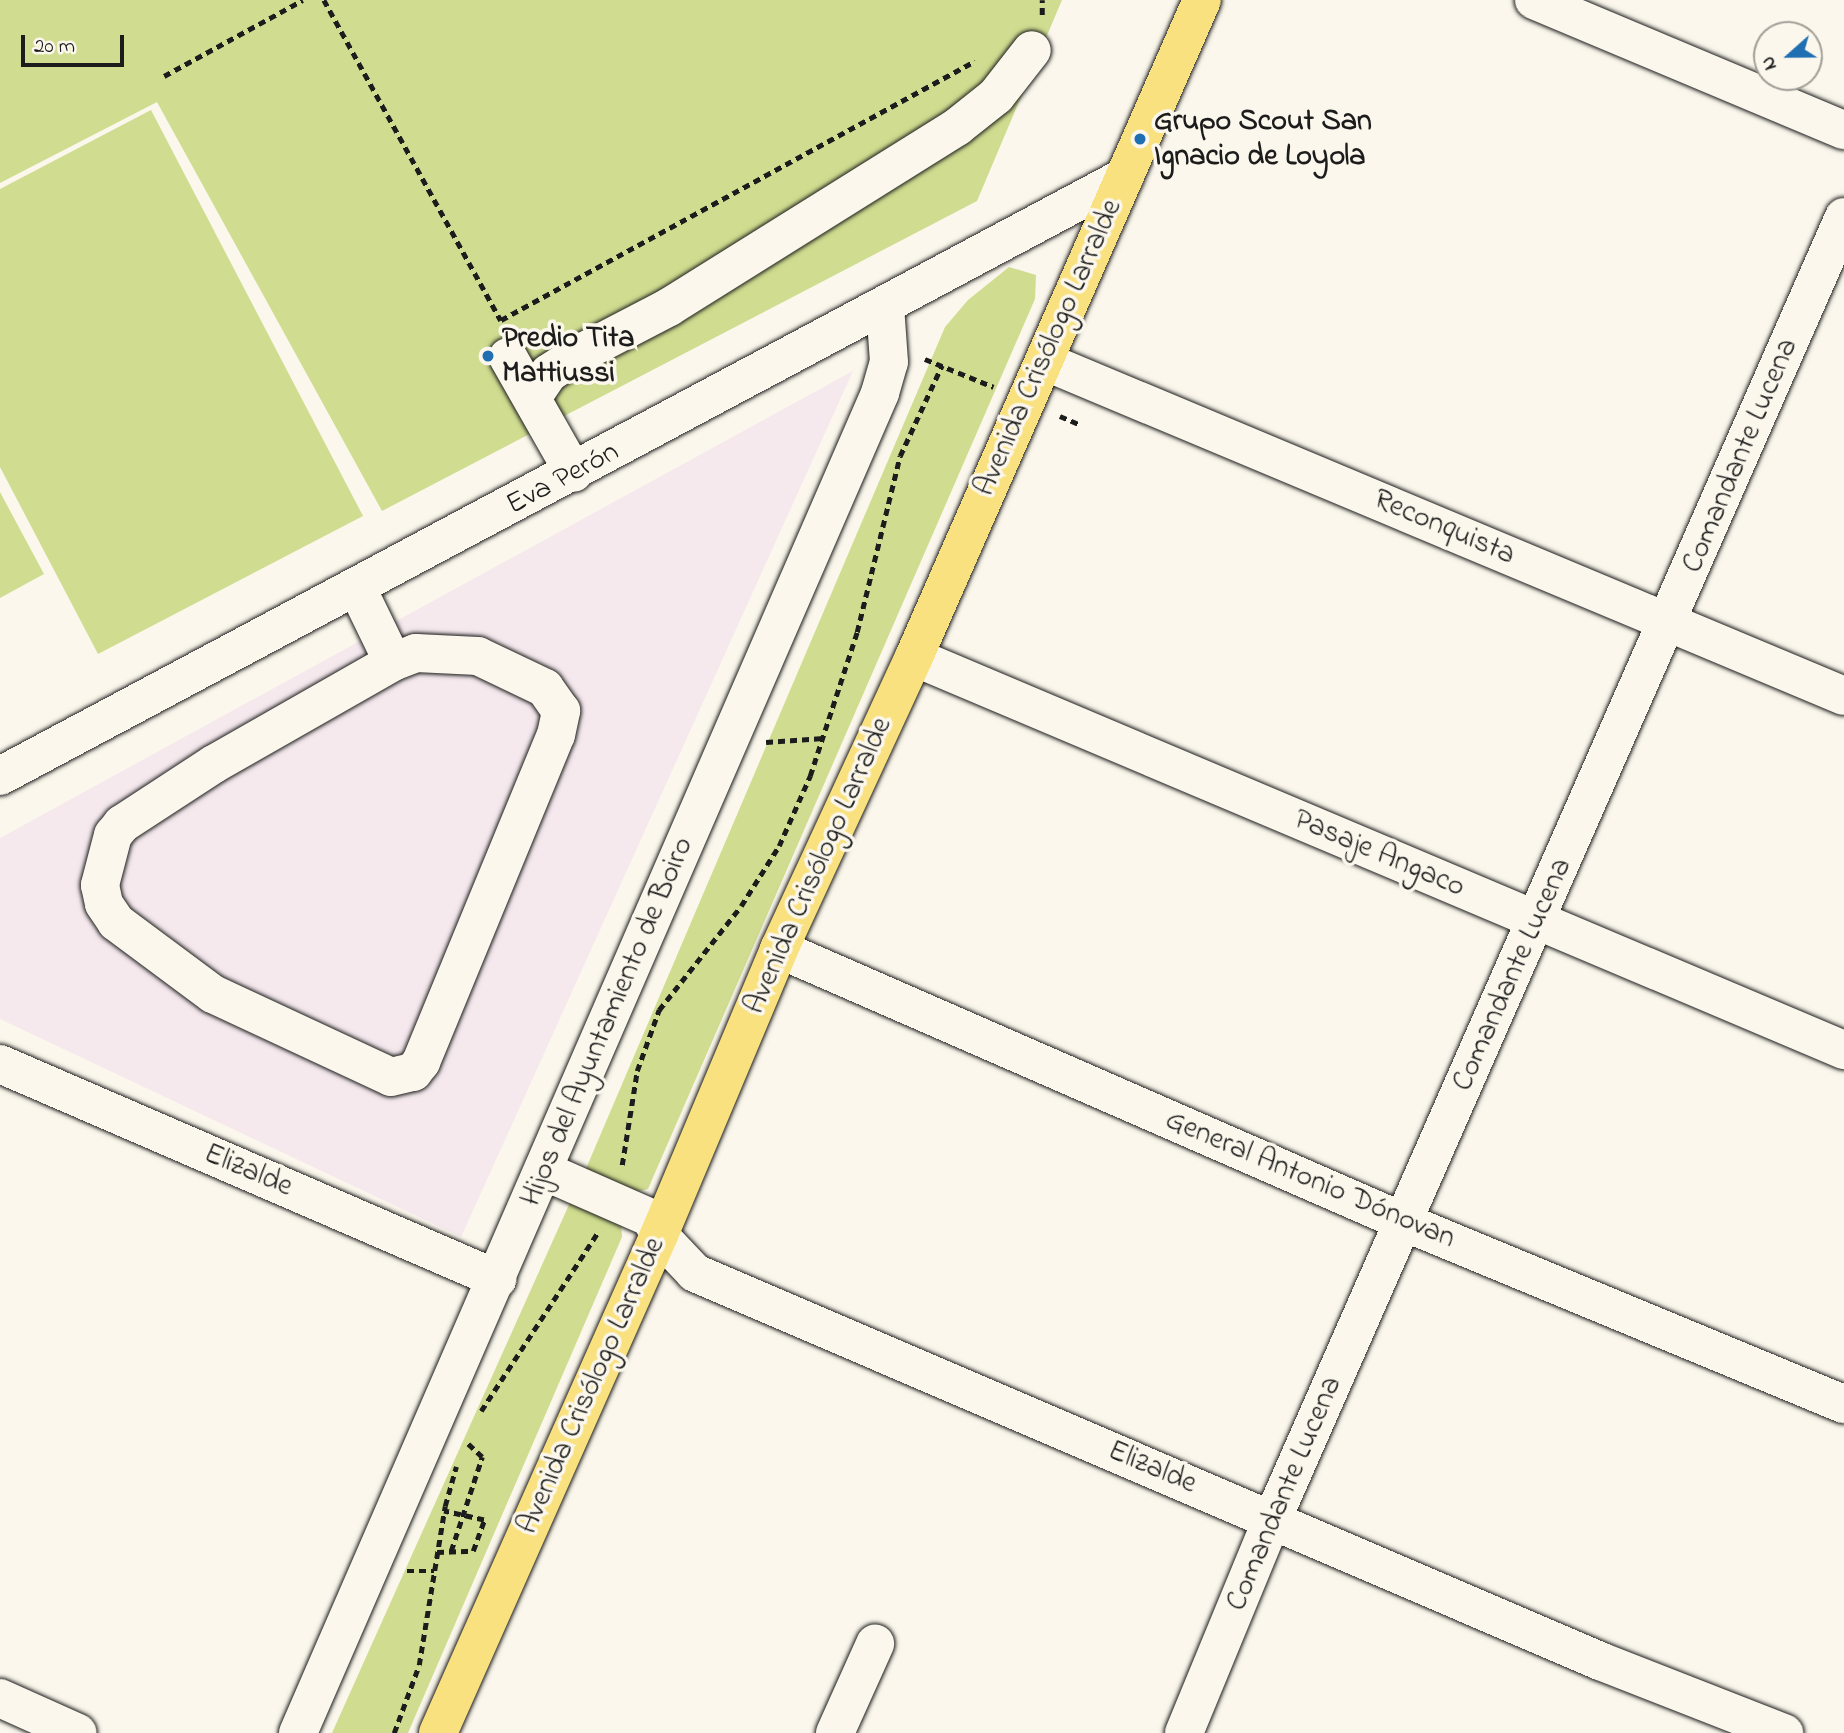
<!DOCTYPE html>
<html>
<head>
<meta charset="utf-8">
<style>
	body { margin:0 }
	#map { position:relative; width:1844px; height:1733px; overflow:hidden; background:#fbf7ec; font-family:"Indie Flower",sans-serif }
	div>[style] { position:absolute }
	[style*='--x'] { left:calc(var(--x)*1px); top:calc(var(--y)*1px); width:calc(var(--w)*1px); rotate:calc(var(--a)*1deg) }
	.built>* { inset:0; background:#f5e9ee }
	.green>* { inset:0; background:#d0dd90 }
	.path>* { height:4.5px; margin-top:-2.25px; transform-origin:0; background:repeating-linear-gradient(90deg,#1c1c1c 0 7px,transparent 0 12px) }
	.roads { filter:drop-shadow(0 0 2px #1c1c1c) drop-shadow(0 0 2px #1c1c1c) }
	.minor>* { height:38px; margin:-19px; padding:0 19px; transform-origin:19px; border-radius:19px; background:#fbf7ec }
	.major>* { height:38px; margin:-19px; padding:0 19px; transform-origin:19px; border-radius:19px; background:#fae180 }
	.dots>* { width:19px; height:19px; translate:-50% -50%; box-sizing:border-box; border:4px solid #fbf7ec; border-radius:50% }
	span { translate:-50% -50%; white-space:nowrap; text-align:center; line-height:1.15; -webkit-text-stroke:7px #fbf7ec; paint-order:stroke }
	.poi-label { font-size:30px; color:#1c1c1c; font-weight:700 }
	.left { translate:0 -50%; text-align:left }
	.street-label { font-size:30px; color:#1c1c1c }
	.north { position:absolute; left:1753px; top:21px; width:70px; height:70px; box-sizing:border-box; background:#fbf7ec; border:2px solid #a29f99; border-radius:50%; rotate:249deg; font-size:19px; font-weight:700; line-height:28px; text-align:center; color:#1c1c1c }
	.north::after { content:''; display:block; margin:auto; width:24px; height:32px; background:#1f6fb2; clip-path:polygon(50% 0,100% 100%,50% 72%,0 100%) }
	.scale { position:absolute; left:21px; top:35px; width:103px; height:32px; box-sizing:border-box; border:4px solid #1c1c1c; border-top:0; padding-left:9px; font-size:21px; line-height:24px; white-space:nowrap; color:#1c1c1c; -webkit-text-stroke:5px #fbf7ec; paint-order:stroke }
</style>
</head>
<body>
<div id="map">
	<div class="built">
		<div style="clip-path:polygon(853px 371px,461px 1237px,0 1019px,0 838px)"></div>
	</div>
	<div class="green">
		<div style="clip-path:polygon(0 0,1062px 0,977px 201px,382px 511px,157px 102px,0 183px)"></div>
		<div style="clip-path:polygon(151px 110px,363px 516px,98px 654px,0 467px,0 189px)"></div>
		<div style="clip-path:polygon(1009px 267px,1036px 275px,1035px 299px,648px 1189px,636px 1192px,585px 1171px,945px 327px,968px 300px)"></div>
		<div style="clip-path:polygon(0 492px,44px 574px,0 598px)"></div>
		<div style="clip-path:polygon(572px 1198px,621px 1220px,622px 1237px,408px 1733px,332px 1733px)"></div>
	</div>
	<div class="path">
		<div style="--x:324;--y:0;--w:366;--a:61.1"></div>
		<div style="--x:501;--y:320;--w:540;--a:-28.65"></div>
		<div style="--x:1042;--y:15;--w:15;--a:-90"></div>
		<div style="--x:164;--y:76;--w:158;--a:-28.7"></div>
		<div style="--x:925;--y:359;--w:74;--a:22.1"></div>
		<div style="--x:1060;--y:416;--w:21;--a:23"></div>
		<div style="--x:766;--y:742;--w:58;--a:-3.9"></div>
		<div style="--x:622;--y:1165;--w:95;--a:-80.9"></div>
		<div style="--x:637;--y:1071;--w:65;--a:-70.2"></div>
		<div style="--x:659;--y:1010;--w:132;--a:-51.7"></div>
		<div style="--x:741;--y:906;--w:71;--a:-57.7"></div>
		<div style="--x:779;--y:846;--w:77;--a:-66.1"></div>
		<div style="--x:810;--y:776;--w:151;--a:-71.9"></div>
		<div style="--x:857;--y:632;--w:181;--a:-76.3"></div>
		<div style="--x:900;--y:456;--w:100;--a:-65.2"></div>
		<div style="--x:481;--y:1411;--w:212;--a:-56.8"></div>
		<div style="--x:451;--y:1551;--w:99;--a:-71.7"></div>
		<div style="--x:482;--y:1457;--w:22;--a:-137"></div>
		<div style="--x:437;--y:1552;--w:36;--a:-2"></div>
		<div style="--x:473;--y:1551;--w:33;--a:-70"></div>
		<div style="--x:484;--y:1520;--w:41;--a:-167.3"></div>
		<div style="--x:407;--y:1571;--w:27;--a:0"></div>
		<div style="--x:394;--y:1733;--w:72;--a:-69.8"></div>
		<div style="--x:419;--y:1665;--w:161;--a:-80.7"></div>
		<div style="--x:445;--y:1506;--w:41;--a:-74.2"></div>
	</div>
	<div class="roads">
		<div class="minor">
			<div style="--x:1534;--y:0;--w:336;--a:22.8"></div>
			<div style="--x:508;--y:357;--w:133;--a:60.4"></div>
			<div style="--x:1044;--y:361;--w:867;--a:22.72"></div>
			<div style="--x:532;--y:398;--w:30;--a:-56"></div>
			<div style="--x:549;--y:373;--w:31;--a:-33"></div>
			<div style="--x:575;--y:356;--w:106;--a:-27.5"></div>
			<div style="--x:669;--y:307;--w:340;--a:-32"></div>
			<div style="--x:957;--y:127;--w:50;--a:-38.5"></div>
			<div style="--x:996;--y:96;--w:58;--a:-52"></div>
			<div style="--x:357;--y:588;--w:82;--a:64.1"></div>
			<div style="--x:393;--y:662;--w:206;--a:150.3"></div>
			<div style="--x:214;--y:764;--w:110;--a:146.9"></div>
			<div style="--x:122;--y:824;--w:14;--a:129"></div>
			<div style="--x:113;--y:835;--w:52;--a:104.6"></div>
			<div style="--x:100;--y:885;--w:19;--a:78"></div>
			<div style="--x:104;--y:904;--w:22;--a:56"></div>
			<div style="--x:116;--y:922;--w:121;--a:36.6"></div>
			<div style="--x:213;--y:994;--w:196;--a:25"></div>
			<div style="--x:391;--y:1077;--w:23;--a:-13"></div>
			<div style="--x:413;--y:1072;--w:13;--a:-51"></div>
			<div style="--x:421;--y:1062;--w:354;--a:-67.6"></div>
			<div style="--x:556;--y:735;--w:25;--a:-78"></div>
			<div style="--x:561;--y:711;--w:28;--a:-125"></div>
			<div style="--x:545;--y:688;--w:74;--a:-154.5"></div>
			<div style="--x:478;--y:656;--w:62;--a:-177.2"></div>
			<div style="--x:416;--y:653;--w:25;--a:159"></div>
			<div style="--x:914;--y:657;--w:1010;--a:22.91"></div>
			<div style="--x:0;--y:776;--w:1274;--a:-28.05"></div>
			<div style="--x:779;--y:949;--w:682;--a:23.6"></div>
			<div style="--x:1404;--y:1222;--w:476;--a:22.5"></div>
			<div style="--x:0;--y:1064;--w:542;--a:23.39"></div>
			<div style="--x:544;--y:1171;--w:117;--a:23.7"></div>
			<div style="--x:651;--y:1218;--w:19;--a:65"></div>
			<div style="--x:659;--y:1235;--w:52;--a:46.5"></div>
			<div style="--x:695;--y:1273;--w:985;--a:23.21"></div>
			<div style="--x:1600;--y:1661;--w:198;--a:21.4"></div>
			<div style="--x:0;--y:1698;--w:85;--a:24.2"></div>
			<div style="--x:298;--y:1733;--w:1461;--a:-66.52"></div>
			<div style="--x:880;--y:393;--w:32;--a:-74"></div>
			<div style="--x:889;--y:362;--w:56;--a:-94.1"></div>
			<div style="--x:835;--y:1733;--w:98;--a:-65.8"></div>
			<div style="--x:1184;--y:1733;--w:230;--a:-67.6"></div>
			<div style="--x:1272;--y:1520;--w:1423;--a:-66.3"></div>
		</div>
		<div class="major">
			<div style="--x:438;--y:1733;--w:545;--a:-66.07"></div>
			<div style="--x:659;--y:1235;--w:310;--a:-67.2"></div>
			<div style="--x:779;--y:949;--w:322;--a:-65.2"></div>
			<div style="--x:914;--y:657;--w:717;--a:-66.33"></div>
		</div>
	</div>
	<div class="dots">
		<div style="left:1140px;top:139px;background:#1f6fb2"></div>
		<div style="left:488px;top:356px;background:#1f6fb2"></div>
	</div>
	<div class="poi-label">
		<span class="left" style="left:1154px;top:139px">Grupo Scout San<br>Ignacio de Loyola</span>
		<span class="left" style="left:502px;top:356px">Predio Tita<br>Mattiussi</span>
	</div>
	<div class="street-label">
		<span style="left:1049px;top:348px;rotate:-66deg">Avenida Crisólogo Larralde</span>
		<span style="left:1741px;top:456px;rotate:-67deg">Comandante Lucena</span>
		<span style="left:563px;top:479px;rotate:-28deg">Eva Perón</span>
		<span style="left:1444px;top:528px;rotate:23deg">Reconquista</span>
		<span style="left:1379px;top:854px;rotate:23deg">Pasaje Angaco</span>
		<span style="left:819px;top:866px;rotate:-66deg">Avenida Crisólogo Larralde</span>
		<span style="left:1513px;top:975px;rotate:-66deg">Comandante Lucena</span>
		<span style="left:608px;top:1022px;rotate:-67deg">Hijos del Ayuntamiento de Boiro</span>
		<span style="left:248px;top:1171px;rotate:23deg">Elizalde</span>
		<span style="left:1310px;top:1180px;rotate:23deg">General Antonio Dónovan</span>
		<span style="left:592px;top:1386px;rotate:-66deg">Avenida Crisólogo Larralde</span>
		<span style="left:1152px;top:1468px;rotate:23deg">Elizalde</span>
		<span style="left:1285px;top:1494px;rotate:-67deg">Comandante Lucena</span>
	</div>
	<div class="north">N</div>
	<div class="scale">20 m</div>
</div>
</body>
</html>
